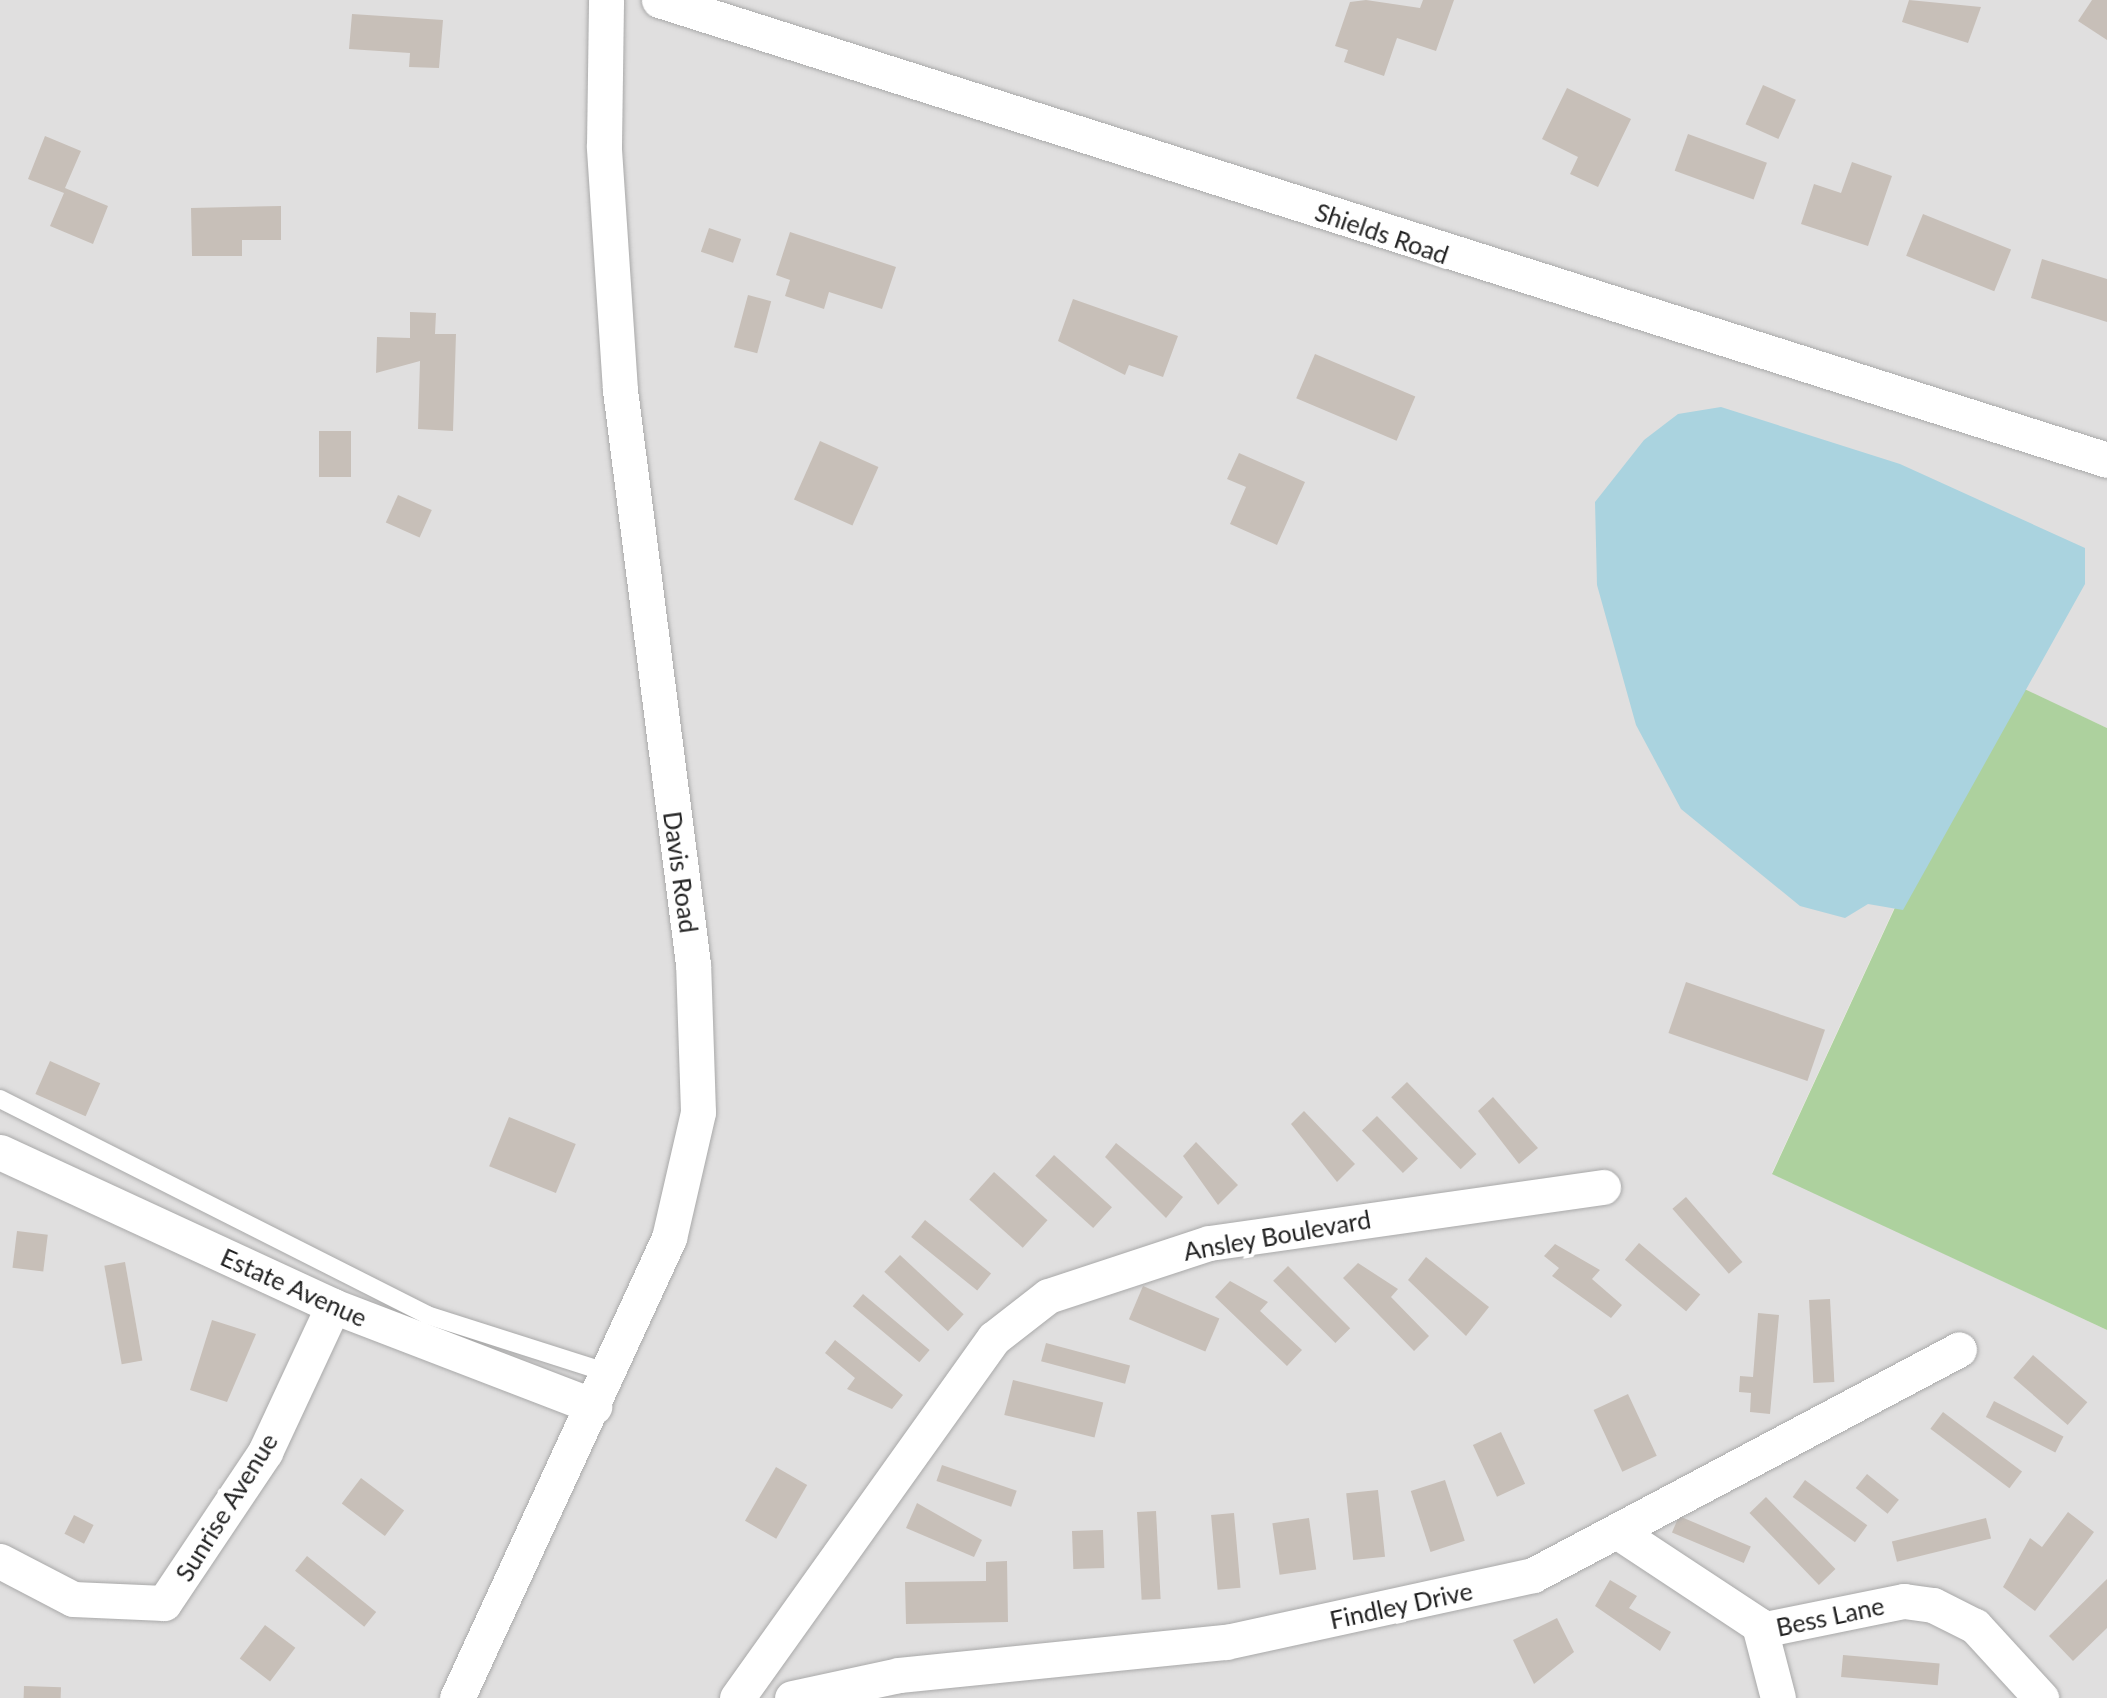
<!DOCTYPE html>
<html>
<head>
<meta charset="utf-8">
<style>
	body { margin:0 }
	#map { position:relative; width:2107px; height:1698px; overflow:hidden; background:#f2efe9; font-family:Lato,sans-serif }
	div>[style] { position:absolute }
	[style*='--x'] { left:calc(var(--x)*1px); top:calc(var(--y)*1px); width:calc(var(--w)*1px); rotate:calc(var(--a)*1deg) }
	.residential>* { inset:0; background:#e0dfdf }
	.forest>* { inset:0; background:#add19e }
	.water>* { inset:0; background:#aad3df }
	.building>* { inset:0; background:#c7bfb8; transform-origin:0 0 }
	.roads { filter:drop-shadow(0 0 2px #a9a9a9) drop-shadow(0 0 2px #a9a9a9) }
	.lane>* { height:18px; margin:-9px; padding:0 9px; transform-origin:9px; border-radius:9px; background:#fff }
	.street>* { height:35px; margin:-17.5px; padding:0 17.5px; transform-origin:17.5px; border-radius:17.5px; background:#fff }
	span { translate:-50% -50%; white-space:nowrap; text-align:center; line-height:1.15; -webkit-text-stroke:8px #fff; paint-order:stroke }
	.street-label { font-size:25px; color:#222 }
</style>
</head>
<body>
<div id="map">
	<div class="residential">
		<div style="clip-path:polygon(0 0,2107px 0,2107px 728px,2000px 679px,1772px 1173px,2107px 1330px,2107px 1698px,0 1698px)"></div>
	</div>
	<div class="forest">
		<div style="clip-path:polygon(2001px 678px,2107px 728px,2107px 1330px,1772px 1174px)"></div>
	</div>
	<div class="water">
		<div style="clip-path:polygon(1721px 407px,1900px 464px,2085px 548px,2085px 584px,1903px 910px,1868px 904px,1845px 918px,1800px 906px,1681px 809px,1636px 725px,1597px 585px,1595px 502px,1644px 440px,1678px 414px)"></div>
	</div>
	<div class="building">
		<div style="clip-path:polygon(1366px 0,1420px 8px,1423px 0,1454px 0,1436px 51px,1397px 38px,1384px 76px,1344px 62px,1348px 50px,1335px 46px,1350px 2px)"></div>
		<div style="clip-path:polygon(1909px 0,1981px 7px,1968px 43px,1902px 22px)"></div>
		<div style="clip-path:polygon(2092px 0,2107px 0,2107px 40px,2078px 21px)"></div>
		<div style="clip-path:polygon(352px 14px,443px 20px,439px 68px,409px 67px,410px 53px,349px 49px)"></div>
		<div style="left:1763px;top:85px;width:36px;height:43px;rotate:24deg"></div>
		<div style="clip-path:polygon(1567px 88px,1631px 119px,1598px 187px,1570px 174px,1578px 157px,1542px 139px)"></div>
		<div style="left:1688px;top:134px;width:84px;height:39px;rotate:20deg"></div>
		<div style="clip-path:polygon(45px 136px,81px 151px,65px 188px,108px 206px,93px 244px,50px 226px,64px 193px,28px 179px)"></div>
		<div style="clip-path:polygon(1852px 162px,1892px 176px,1868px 246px,1801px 224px,1814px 184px,1841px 193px)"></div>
		<div style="clip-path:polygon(281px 206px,281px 240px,242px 240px,242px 256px,192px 256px,191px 208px)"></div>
		<div style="left:1923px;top:214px;width:95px;height:45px;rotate:22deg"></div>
		<div style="left:709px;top:228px;width:34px;height:25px;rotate:19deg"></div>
		<div style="clip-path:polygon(790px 232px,896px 267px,882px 309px,829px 292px,824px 309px,785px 296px,790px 280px,776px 275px)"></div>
		<div style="clip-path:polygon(2042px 259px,2107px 279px,2107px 322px,2031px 298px)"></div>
		<div style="left:748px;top:295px;width:24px;height:54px;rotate:15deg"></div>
		<div style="clip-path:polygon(1073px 299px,1178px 336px,1163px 377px,1129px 365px,1125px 375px,1058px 341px)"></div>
		<div style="clip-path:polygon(410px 312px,436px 313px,435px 334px,456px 334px,453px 431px,418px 429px,420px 361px,376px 373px,377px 337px,410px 338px)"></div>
		<div style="left:1315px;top:354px;width:109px;height:48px;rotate:23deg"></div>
		<div style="left:319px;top:431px;width:32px;height:46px"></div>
		<div style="left:820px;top:441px;width:64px;height:64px;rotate:24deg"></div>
		<div style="clip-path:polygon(1239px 453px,1305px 482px,1277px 545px,1230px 524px,1246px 487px,1227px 479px)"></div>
		<div style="left:398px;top:495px;width:37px;height:30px;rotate:24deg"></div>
		<div style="left:1686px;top:982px;width:147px;height:54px;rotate:19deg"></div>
		<div style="left:50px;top:1061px;width:55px;height:36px;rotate:24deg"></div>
		<div style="left:1407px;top:1082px;width:100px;height:22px;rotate:46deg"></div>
		<div style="clip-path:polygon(1493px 1097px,1538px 1148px,1519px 1164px,1478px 1111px)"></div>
		<div style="clip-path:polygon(1304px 1111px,1355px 1164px,1337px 1182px,1291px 1124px)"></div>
		<div style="left:1377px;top:1116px;width:59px;height:21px;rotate:46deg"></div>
		<div style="left:509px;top:1117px;width:72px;height:53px;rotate:22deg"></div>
		<div style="clip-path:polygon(1196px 1142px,1238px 1185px,1218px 1205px,1183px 1156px)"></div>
		<div style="clip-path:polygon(1116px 1143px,1183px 1197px,1166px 1218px,1105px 1157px)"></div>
		<div style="left:1054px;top:1155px;width:78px;height:28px;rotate:42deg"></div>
		<div style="left:994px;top:1172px;width:72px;height:37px;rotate:42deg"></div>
		<div style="left:1686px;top:1197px;width:86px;height:18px;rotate:49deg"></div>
		<div style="left:925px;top:1220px;width:85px;height:22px;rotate:39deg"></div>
		<div style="left:17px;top:1231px;width:31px;height:37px;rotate:7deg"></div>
		<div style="left:1639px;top:1243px;width:80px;height:22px;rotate:40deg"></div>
		<div style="clip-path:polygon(1555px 1244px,1600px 1270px,1592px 1279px,1622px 1305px,1611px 1318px,1552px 1276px,1559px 1268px,1544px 1256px)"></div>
		<div style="left:900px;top:1255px;width:87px;height:23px;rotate:43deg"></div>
		<div style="clip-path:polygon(1426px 1257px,1489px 1307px,1466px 1336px,1408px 1280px)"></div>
		<div style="left:125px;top:1262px;width:100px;height:21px;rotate:80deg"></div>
		<div style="clip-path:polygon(1358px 1263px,1398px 1289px,1391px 1297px,1429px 1336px,1414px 1351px,1343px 1278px)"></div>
		<div style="left:1288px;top:1266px;width:88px;height:21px;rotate:45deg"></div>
		<div style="clip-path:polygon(1230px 1281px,1268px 1302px,1260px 1311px,1302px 1350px,1287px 1366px,1215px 1297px)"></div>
		<div style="left:1143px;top:1286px;width:83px;height:36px;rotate:23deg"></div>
		<div style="left:863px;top:1294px;width:87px;height:16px;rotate:40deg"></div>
		<div style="left:1830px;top:1299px;width:83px;height:21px;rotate:87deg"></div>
		<div style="clip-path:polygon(1758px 1313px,1779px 1315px,1770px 1414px,1750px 1412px,1751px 1393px,1739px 1392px,1740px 1376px,1753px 1377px)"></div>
		<div style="clip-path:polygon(212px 1320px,256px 1334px,227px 1402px,190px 1390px)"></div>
		<div style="clip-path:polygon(835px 1340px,903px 1395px,892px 1409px,847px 1389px,855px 1378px,825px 1353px)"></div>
		<div style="left:1046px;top:1343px;width:87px;height:19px;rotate:15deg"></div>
		<div style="left:2033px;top:1355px;width:72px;height:30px;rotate:41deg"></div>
		<div style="left:1013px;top:1380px;width:93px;height:36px;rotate:14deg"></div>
		<div style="left:1628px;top:1394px;width:68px;height:38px;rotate:65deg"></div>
		<div style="left:1994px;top:1401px;width:78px;height:18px;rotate:27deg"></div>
		<div style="left:1943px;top:1412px;width:99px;height:21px;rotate:37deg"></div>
		<div style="left:1501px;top:1432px;width:57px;height:31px;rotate:65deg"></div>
		<div style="left:942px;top:1465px;width:79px;height:17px;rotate:19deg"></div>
		<div style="left:776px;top:1467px;width:36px;height:62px;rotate:30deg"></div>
		<div style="left:1867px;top:1474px;width:41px;height:18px;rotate:39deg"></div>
		<div style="left:361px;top:1478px;width:54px;height:32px;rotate:37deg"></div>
		<div style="left:1445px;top:1480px;width:64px;height:36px;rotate:72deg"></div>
		<div style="left:1805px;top:1480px;width:77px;height:21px;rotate:36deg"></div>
		<div style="left:1378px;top:1490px;width:67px;height:32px;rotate:84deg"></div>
		<div style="left:1766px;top:1497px;width:100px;height:23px;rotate:46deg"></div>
		<div style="clip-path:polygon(917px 1503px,982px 1540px,974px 1557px,906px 1528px)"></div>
		<div style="left:1156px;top:1511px;width:88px;height:19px;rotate:87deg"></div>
		<div style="clip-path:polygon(2068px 1512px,2094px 1532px,2035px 1611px,2003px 1587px,2030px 1538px,2042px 1547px)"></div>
		<div style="left:1234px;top:1513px;width:75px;height:23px;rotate:85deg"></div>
		<div style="left:74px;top:1515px;width:22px;height:21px;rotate:27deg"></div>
		<div style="left:1679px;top:1516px;width:78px;height:18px;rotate:23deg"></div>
		<div style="left:1309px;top:1518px;width:52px;height:37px;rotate:82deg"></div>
		<div style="left:1986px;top:1518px;width:21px;height:97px;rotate:76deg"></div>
		<div style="left:1103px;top:1530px;width:38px;height:31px;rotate:88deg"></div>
		<div style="left:307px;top:1556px;width:89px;height:19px;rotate:39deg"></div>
		<div style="clip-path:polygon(1007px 1561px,1008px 1622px,906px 1624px,905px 1582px,986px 1581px,986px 1562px)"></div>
		<div style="clip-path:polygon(2107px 1579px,2107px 1628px,2073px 1661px,2049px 1636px)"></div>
		<div style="clip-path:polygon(1610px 1580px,1637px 1596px,1629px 1608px,1671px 1632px,1660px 1651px,1595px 1606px)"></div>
		<div style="clip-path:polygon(1557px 1618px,1574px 1652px,1534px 1684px,1513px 1640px)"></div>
		<div style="left:265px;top:1625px;width:38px;height:42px;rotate:37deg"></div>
		<div style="left:1843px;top:1655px;width:97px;height:22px;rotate:5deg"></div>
		<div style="left:24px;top:1686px;width:37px;height:12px;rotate:2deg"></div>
	</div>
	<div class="roads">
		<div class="lane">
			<div style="--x:0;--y:1099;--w:479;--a:26.8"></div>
			<div style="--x:427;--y:1315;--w:191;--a:17.7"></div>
		</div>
		<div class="street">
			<div style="--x:659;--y:0;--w:1519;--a:17.62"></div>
			<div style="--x:0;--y:1152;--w:367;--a:24.8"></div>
			<div style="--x:333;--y:1306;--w:280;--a:21"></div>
			<div style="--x:1618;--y:1532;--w:169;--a:33.4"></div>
			<div style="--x:1759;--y:1625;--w:75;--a:75.4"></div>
			<div style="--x:0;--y:1561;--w:82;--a:27.5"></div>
			<div style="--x:73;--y:1599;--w:91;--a:2.5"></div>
			<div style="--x:164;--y:1603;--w:182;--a:-56.2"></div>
			<div style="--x:265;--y:1452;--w:161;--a:-65"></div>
			<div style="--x:1761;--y:1630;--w:146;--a:-11.5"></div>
			<div style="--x:1904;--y:1601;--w:29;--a:8"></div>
			<div style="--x:1933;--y:1605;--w:47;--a:26.6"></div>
			<div style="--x:1975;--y:1626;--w:98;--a:47.5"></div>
			<div style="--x:457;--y:1698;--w:507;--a:-65.26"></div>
			<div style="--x:669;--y:1238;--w:129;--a:-77"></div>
			<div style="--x:698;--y:1112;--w:148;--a:-91.9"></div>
			<div style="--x:693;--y:964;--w:579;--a:-97.25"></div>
			<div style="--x:620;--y:390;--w:245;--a:-93.8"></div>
			<div style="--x:604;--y:146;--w:146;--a:-89.2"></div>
			<div style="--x:737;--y:1698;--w:442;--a:-54.5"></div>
			<div style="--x:994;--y:1338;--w:68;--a:-37.9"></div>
			<div style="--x:1048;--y:1296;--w:169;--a:-18.2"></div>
			<div style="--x:1209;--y:1243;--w:398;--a:-8.1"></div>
			<div style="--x:792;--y:1698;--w:109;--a:-12.1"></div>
			<div style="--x:899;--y:1675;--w:329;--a:-5.8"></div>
			<div style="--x:1226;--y:1642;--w:314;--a:-12.3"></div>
			<div style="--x:1533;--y:1575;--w:482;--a:-27.9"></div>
		</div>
	</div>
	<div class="street-label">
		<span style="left:1382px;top:233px;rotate:19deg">Shields Road</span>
		<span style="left:681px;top:872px;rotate:82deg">Davis Road</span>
		<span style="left:1277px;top:1235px;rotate:-10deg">Ansley Boulevard</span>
		<span style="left:294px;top:1287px;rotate:24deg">Estate Avenue</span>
		<span style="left:226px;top:1507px;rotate:-58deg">Sunrise Avenue</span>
		<span style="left:1401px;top:1605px;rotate:-12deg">Findley Drive</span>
		<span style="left:1830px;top:1616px;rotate:-12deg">Bess Lane</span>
	</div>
</div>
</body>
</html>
